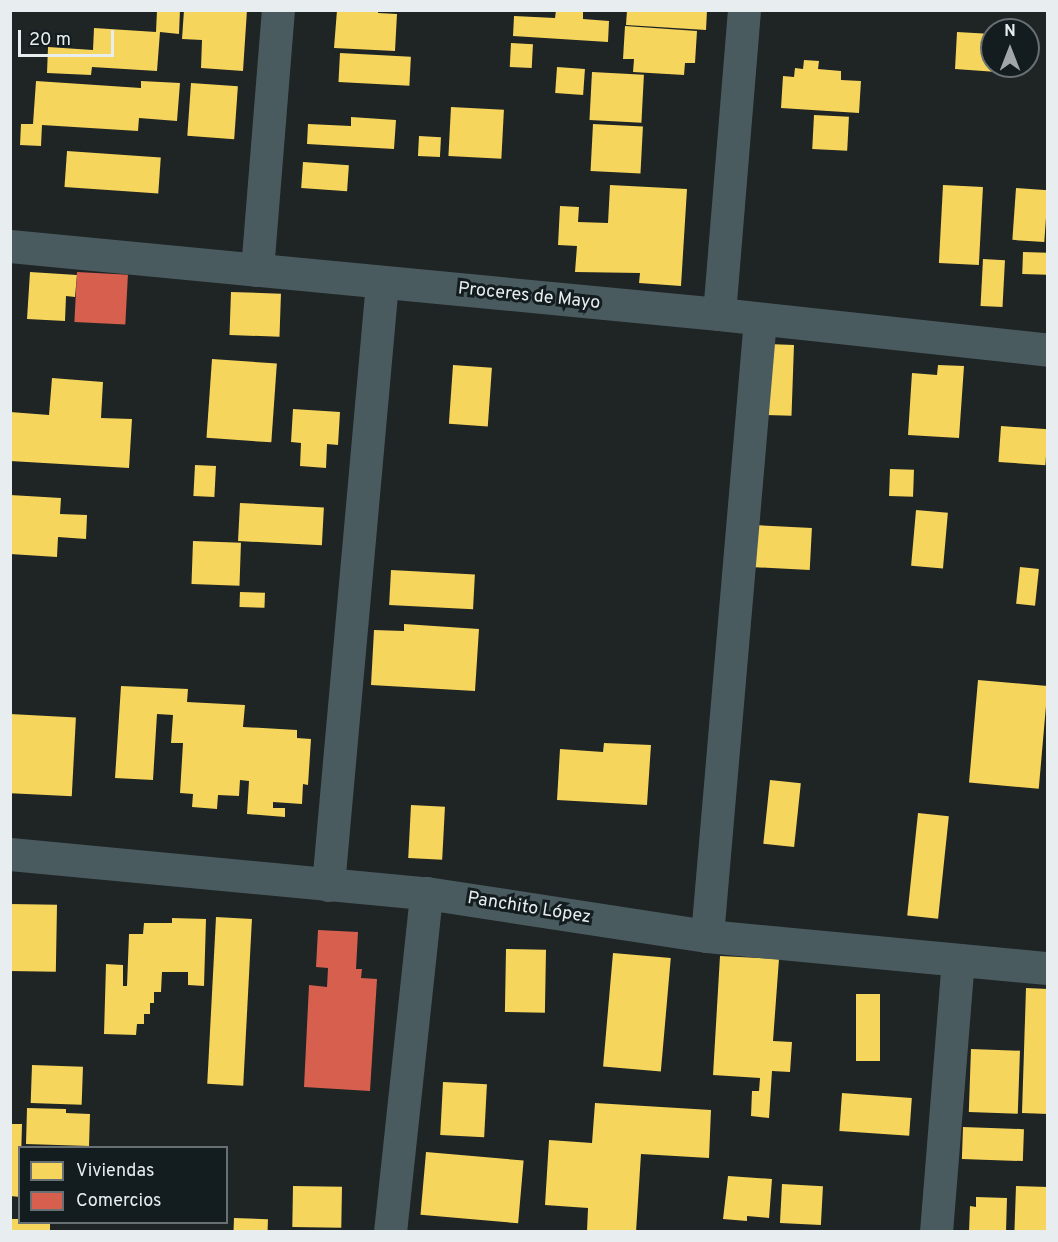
<!DOCTYPE html>
<html>
<head>
<meta charset="utf-8">
<style>
	body { margin:0 }
	#map { position:relative; width:1058px; height:1242px; overflow:hidden; background:#1f2425; font-family:Overpass,sans-serif }
	div>[style] { position:absolute }
	[style*='--x'] { left:calc(var(--x)*1px); top:calc(var(--y)*1px); width:calc(var(--w)*1px); rotate:calc(var(--a)*1deg) }
	.homes>* { inset:0; background:#f6d55c; transform-origin:0 0 }
	.shops>* { inset:0; background:#d6604d; transform-origin:0 0 }
	.minor>* { height:33px; margin:-16.5px; padding:0 16.5px; transform-origin:16.5px; border-radius:16.5px; background:#4a5b60 }
	span { translate:-50% -50%; white-space:nowrap; text-align:center; line-height:1.15; -webkit-text-stroke:6px #131c1f; paint-order:stroke }
	.street-label { font-size:18px; color:#e8eef0 }
	.frame { position:absolute; inset:0; border:12px solid #e8eef0; pointer-events:none }
	.legend { position:absolute; left:18px; top:1146px; width:210px; height:78px; box-sizing:border-box; background:#131c1f; border:2px solid #687073; margin:0; padding:8px 10px; list-style:none; font-size:18px; color:#e8eef0 }
	.legend li { display:flex; align-items:center; gap:12px; height:30px }
	.legend b { width:30px; border:2px solid #687073 }
	.north { position:absolute; left:980px; top:18px; width:60px; height:60px; box-sizing:border-box; background:#131c1f; border:2px solid #687073; border-radius:50%; rotate:0deg; font-size:16px; font-weight:700; line-height:24px; text-align:center; color:#e8eef0 }
	.north::after { content:''; display:block; margin:auto; width:21px; height:27px; background:#a2a7a9; clip-path:polygon(50% 0,100% 100%,50% 72%,0 100%) }
	.scale { position:absolute; left:18px; top:30px; width:96px; height:27px; box-sizing:border-box; border:3px solid #e8eef0; border-top:0; padding-left:8px; font-size:18px; line-height:21px; white-space:nowrap; color:#e8eef0; -webkit-text-stroke:4px #131c1f; paint-order:stroke }
</style>
</head>
<body>
<div id="map">
	<div class="homes">
		<div style="clip-path:polygon(157px 10px,180px 10px,179px 34px,160px 32px,157px 71px,92px 67px,91px 75px,47px 73px,48px 47px,93px 50px,94px 28px,156px 32px)"></div>
		<div style="clip-path:polygon(184px 10px,247px 10px,243px 71px,201px 68px,202px 40px,182px 39px)"></div>
		<div style="clip-path:polygon(337px 10px,378px 10px,378px 13px,397px 14px,395px 51px,334px 48px)"></div>
		<div style="clip-path:polygon(556px 10px,583px 10px,583px 19px,609px 21px,608px 42px,513px 36px,514px 16px,555px 18px)"></div>
		<div style="clip-path:polygon(627px 10px,707px 10px,706px 30px,626px 25px)"></div>
		<div style="clip-path:polygon(625px 26px,697px 31px,695px 63px,685px 63px,684px 75px,633px 72px,634px 59px,623px 59px)"></div>
		<div style="clip-path:polygon(957px 32px,992px 34px,992px 66px,997px 66px,997px 72px,955px 69px)"></div>
		<div style="left:511px;top:43px;width:22px;height:24px;rotate:3deg"></div>
		<div style="left:340px;top:53px;width:71px;height:29px;rotate:3deg"></div>
		<div style="clip-path:polygon(804px 60px,819px 61px,818px 69px,841px 71px,841px 80px,861px 81px,859px 113px,781px 108px,783px 76px,794px 77px,795px 68px,803px 69px)"></div>
		<div style="left:557px;top:67px;width:28px;height:26px;rotate:4deg"></div>
		<div style="left:592px;top:72px;width:52px;height:48px;rotate:3deg"></div>
		<div style="clip-path:polygon(36px 81px,141px 88px,141px 81px,180px 83px,177px 121px,139px 118px,138px 131px,42px 125px,41px 146px,20px 145px,21px 124px,33px 124px)"></div>
		<div style="left:191px;top:83px;width:47px;height:53px;rotate:4deg"></div>
		<div style="left:451px;top:107px;width:53px;height:49px;rotate:3deg"></div>
		<div style="left:814px;top:115px;width:35px;height:34px;rotate:3deg"></div>
		<div style="clip-path:polygon(351px 117px,396px 120px,394px 149px,307px 144px,308px 124px,351px 126px)"></div>
		<div style="left:593px;top:124px;width:50px;height:47px;rotate:3deg"></div>
		<div style="left:419px;top:136px;width:22px;height:20px;rotate:3deg"></div>
		<div style="left:67px;top:151px;width:94px;height:36px;rotate:4deg"></div>
		<div style="left:303px;top:162px;width:46px;height:26px;rotate:4deg"></div>
		<div style="clip-path:polygon(610px 185px,687px 189px,681px 286px,639px 283px,640px 273px,575px 272px,577px 246px,558px 245px,560px 206px,579px 207px,578px 222px,608px 223px)"></div>
		<div style="left:943px;top:185px;width:40px;height:78px;rotate:3deg"></div>
		<div style="left:1016px;top:188px;width:32px;height:52px;rotate:4deg"></div>
		<div style="left:1023px;top:252px;width:25px;height:22px;rotate:2deg"></div>
		<div style="left:983px;top:259px;width:22px;height:47px;rotate:3deg"></div>
		<div style="clip-path:polygon(30px 272px,77px 275px,75px 297px,66px 296px,65px 321px,27px 319px)"></div>
		<div style="left:231px;top:292px;width:50px;height:43px;rotate:2deg"></div>
		<div style="left:768px;top:344px;width:26px;height:71px;rotate:2deg"></div>
		<div style="left:212px;top:359px;width:65px;height:79px;rotate:4deg"></div>
		<div style="left:453px;top:365px;width:39px;height:59px;rotate:4deg"></div>
		<div style="clip-path:polygon(938px 365px,964px 366px,959px 438px,908px 435px,912px 373px,937px 375px)"></div>
		<div style="clip-path:polygon(52px 378px,103px 382px,101px 418px,132px 419px,129px 468px,10px 461px,10px 412px,49px 415px)"></div>
		<div style="clip-path:polygon(293px 409px,340px 412px,338px 445px,327px 444px,326px 468px,300px 466px,301px 443px,291px 442px)"></div>
		<div style="left:1001px;top:426px;width:47px;height:36px;rotate:4deg"></div>
		<div style="left:195px;top:465px;width:21px;height:31px;rotate:3deg"></div>
		<div style="left:890px;top:469px;width:24px;height:27px;rotate:2deg"></div>
		<div style="clip-path:polygon(10px 495px,61px 498px,60px 514px,87px 515px,86px 539px,58px 537px,57px 557px,10px 554px)"></div>
		<div style="left:240px;top:503px;width:84px;height:38px;rotate:3deg"></div>
		<div style="left:916px;top:510px;width:32px;height:56px;rotate:5deg"></div>
		<div style="left:753px;top:525px;width:59px;height:42px;rotate:3deg"></div>
		<div style="left:193px;top:541px;width:48px;height:43px;rotate:2deg"></div>
		<div style="left:1020px;top:567px;width:19px;height:37px;rotate:6deg"></div>
		<div style="left:391px;top:570px;width:84px;height:35px;rotate:3deg"></div>
		<div style="left:240px;top:592px;width:25px;height:15px;rotate:2deg"></div>
		<div style="clip-path:polygon(404px 624px,479px 629px,475px 691px,371px 685px,374px 630px,404px 631px)"></div>
		<div style="left:978px;top:680px;width:70px;height:103px;rotate:5deg"></div>
		<div style="clip-path:polygon(121px 686px,188px 689px,187px 702px,245px 705px,243px 727px,297px 730px,297px 738px,311px 739px,308px 785px,303px 784px,302px 804px,273px 802px,273px 808px,285px 808px,285px 817px,247px 814px,249px 781px,240px 780px,239px 796px,218px 795px,217px 809px,192px 807px,193px 794px,180px 793px,183px 743px,171px 743px,173px 715px,157px 714px,153px 780px,115px 778px)"></div>
		<div style="left:10px;top:714px;width:66px;height:79px;rotate:3deg"></div>
		<div style="clip-path:polygon(604px 743px,651px 745px,647px 805px,557px 800px,560px 749px,603px 752px)"></div>
		<div style="left:770px;top:780px;width:31px;height:64px;rotate:6deg"></div>
		<div style="left:411px;top:805px;width:34px;height:53px;rotate:3deg"></div>
		<div style="left:918px;top:813px;width:31px;height:103px;rotate:6deg"></div>
		<div style="left:10px;top:904px;width:47px;height:67px;rotate:1deg"></div>
		<div style="left:216px;top:917px;width:36px;height:167px;rotate:3deg"></div>
		<div style="clip-path:polygon(172px 918px,206px 919px,204px 986px,188px 985px,188px 972px,162px 972px,161px 992px,154px 992px,154px 1003px,150px 1003px,150px 1014px,144px 1014px,144px 1024px,137px 1024px,136px 1035px,104px 1034px,106px 964px,123px 965px,123px 986px,127px 986px,129px 934px,143px 934px,144px 923px,172px 923px)"></div>
		<div style="left:506px;top:949px;width:40px;height:63px;rotate:1deg"></div>
		<div style="left:613px;top:953px;width:58px;height:114px;rotate:5deg"></div>
		<div style="clip-path:polygon(720px 956px,779px 959px,773px 1041px,792px 1042px,790px 1072px,772px 1071px,769px 1118px,751px 1116px,752px 1091px,759px 1091px,760px 1078px,713px 1075px)"></div>
		<div style="clip-path:polygon(1026px 988px,1048px 989px,1048px 1114px,1022px 1113px)"></div>
		<div style="left:856px;top:994px;width:24px;height:67px"></div>
		<div style="left:971px;top:1049px;width:49px;height:63px;rotate:2deg"></div>
		<div style="left:32px;top:1065px;width:51px;height:38px;rotate:2deg"></div>
		<div style="left:443px;top:1082px;width:44px;height:53px;rotate:3deg"></div>
		<div style="left:842px;top:1093px;width:70px;height:38px;rotate:4deg"></div>
		<div style="clip-path:polygon(595px 1103px,711px 1110px,709px 1158px,641px 1154px,636px 1232px,587px 1231px,588px 1208px,545px 1205px,549px 1140px,592px 1143px)"></div>
		<div style="clip-path:polygon(27px 1108px,66px 1109px,66px 1113px,90px 1114px,89px 1146px,26px 1144px)"></div>
		<div style="clip-path:polygon(10px 1124px,22px 1124px,20px 1197px,10px 1196px)"></div>
		<div style="left:963px;top:1127px;width:61px;height:32px;rotate:2deg"></div>
		<div style="left:426px;top:1152px;width:98px;height:63px;rotate:5deg"></div>
		<div style="clip-path:polygon(728px 1176px,772px 1179px,769px 1218px,747px 1216px,747px 1221px,723px 1219px)"></div>
		<div style="left:782px;top:1184px;width:41px;height:39px;rotate:3deg"></div>
		<div style="left:293px;top:1186px;width:49px;height:41px;rotate:1deg"></div>
		<div style="left:1016px;top:1186px;width:32px;height:46px;rotate:2deg"></div>
		<div style="clip-path:polygon(976px 1197px,1007px 1198px,1006px 1232px,969px 1232px,970px 1206px,976px 1207px)"></div>
		<div style="left:234px;top:1218px;width:34px;height:14px;rotate:2deg"></div>
		<div style="clip-path:polygon(10px 1219px,20px 1219px,20px 1222px,50px 1222px,50px 1232px,10px 1232px)"></div>
	</div>
	<div class="shops">
		<div style="left:77px;top:272px;width:51px;height:50px;rotate:3deg"></div>
		<div style="clip-path:polygon(318px 930px,358px 932px,356px 969px,362px 969px,361px 978px,377px 979px,370px 1091px,304px 1087px,309px 985px,327px 987px,328px 968px,316px 967px)"></div>
	</div>
	<div class="minor">
		<div style="--x:10;--y:246;--w:712;--a:5.48"></div>
		<div style="--x:719;--y:314;--w:331;--a:6.2"></div>
		<div style="--x:257;--y:270;--w:261;--a:-85.4"></div>
		<div style="--x:719;--y:314;--w:305;--a:-85.3"></div>
		<div style="--x:10;--y:854;--w:418;--a:5.4"></div>
		<div style="--x:426;--y:893;--w:284;--a:8.7"></div>
		<div style="--x:707;--y:936;--w:342;--a:5.4"></div>
		<div style="--x:328;--y:885;--w:605;--a:-84.88"></div>
		<div style="--x:707;--y:936;--w:619;--a:-85.09"></div>
		<div style="--x:390;--y:1232;--w:341;--a:-83.9"></div>
		<div style="--x:936;--y:1232;--w:273;--a:-85.4"></div>
	</div>
	<div class="street-label">
		<span style="left:529px;top:297px;rotate:6deg">Proceres de Mayo</span>
		<span style="left:529px;top:909px;rotate:9deg">Panchito López</span>
	</div>
	<div class="frame"></div>
	<ul class="legend">
	<li><b style="height:16px;background:#f6d55c"></b>Viviendas</li>
	<li><b style="height:16px;background:#d6604d"></b>Comercios</li>
	</ul>
	<div class="north">N</div>
	<div class="scale">20 m</div>
</div>
</body>
</html>
